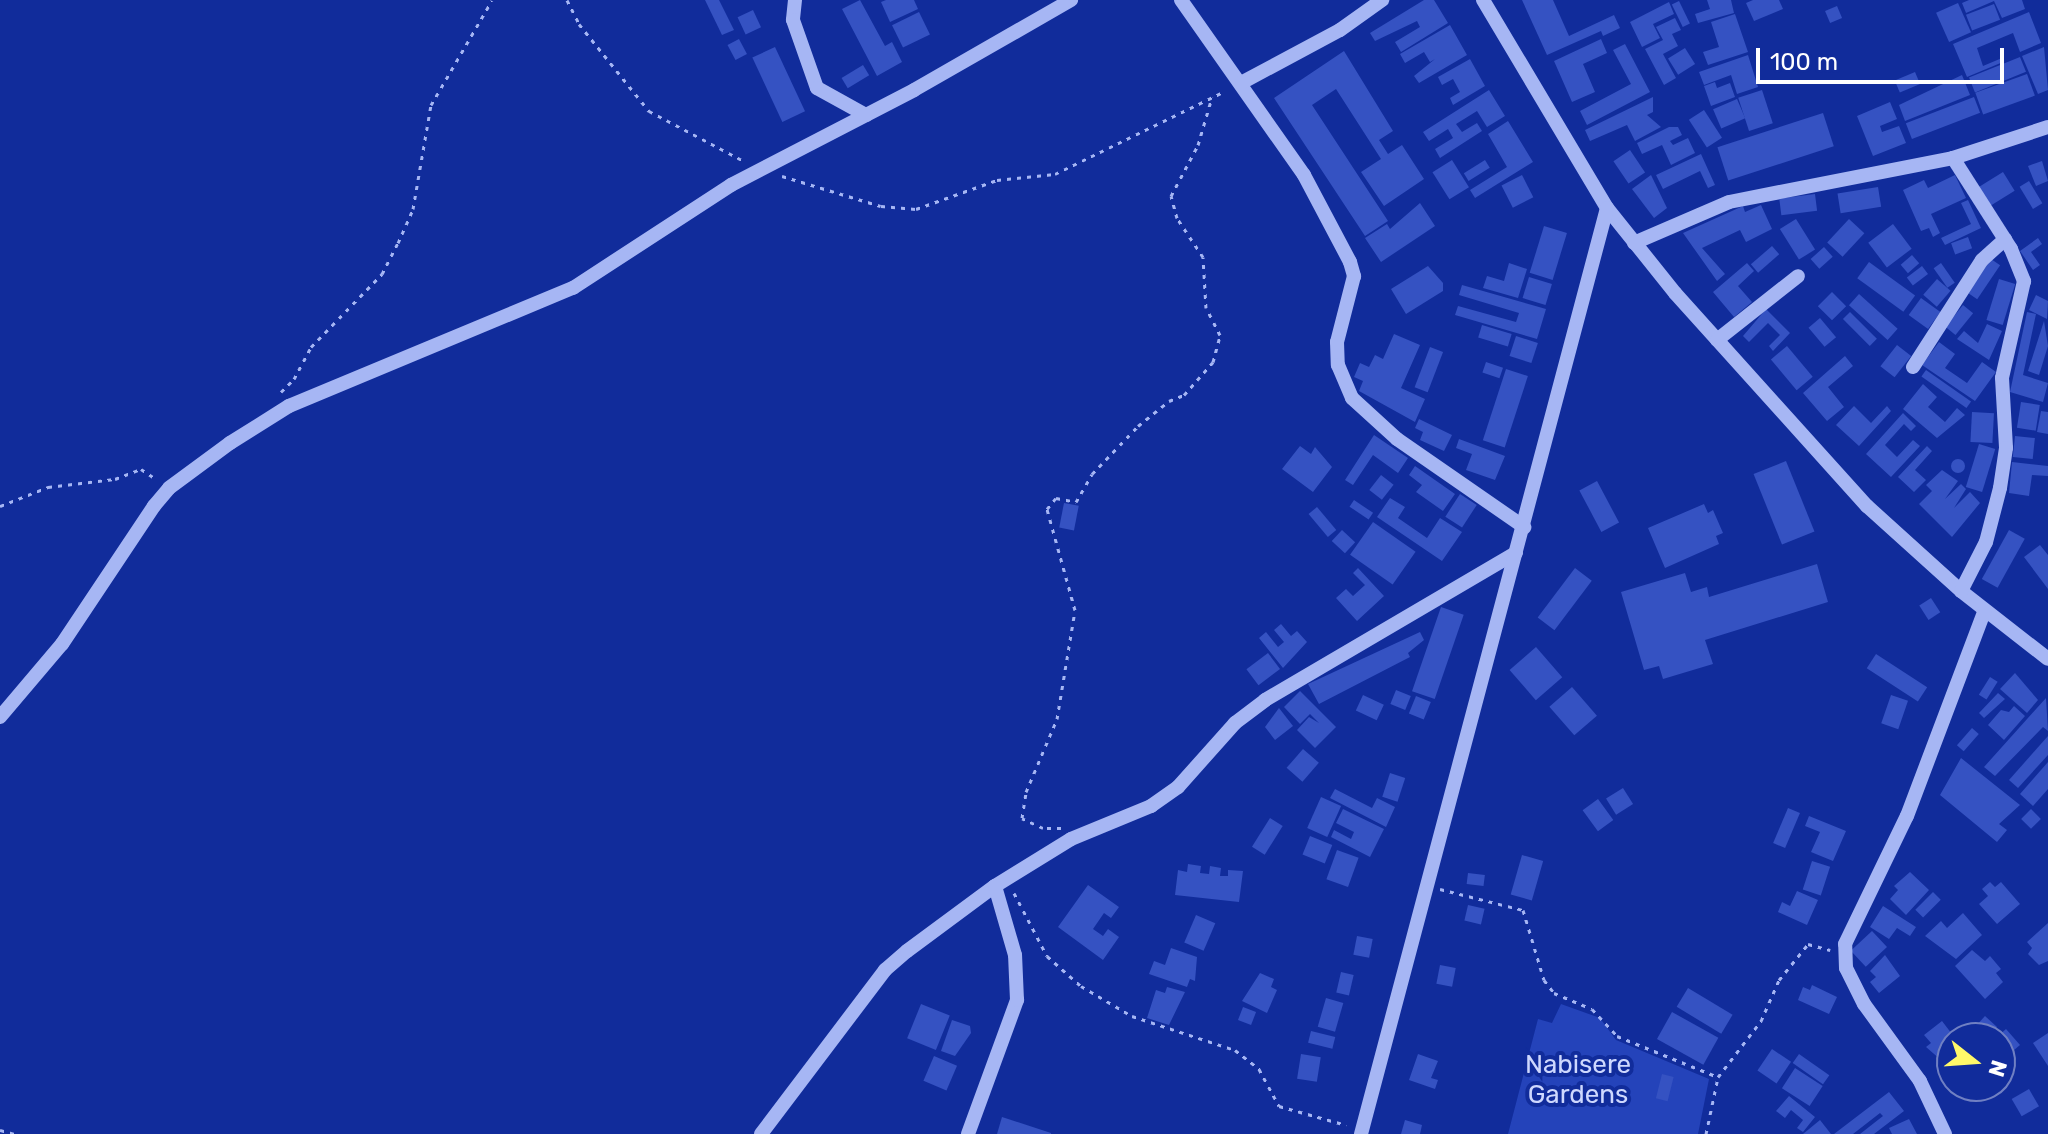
<!DOCTYPE html>
<html>
<head>
<meta charset="utf-8">
<style>
	body { margin:0 }
	#map { position:relative; width:2048px; height:1134px; overflow:hidden; background:#112c9b; font-family:Rubik,sans-serif }
	div>[style] { position:absolute }
	[style*='--x'] { left:calc(var(--x)*1px); top:calc(var(--y)*1px); width:calc(var(--w)*1px); rotate:calc(var(--a)*1deg) }
	.green>* { inset:0; background:#2443ba }
	.building>* { inset:0; background:#3552c2; transform-origin:0 0 }
	.round { border-radius:50% }
	.path>* { height:3px; margin-top:-1.5px; transform-origin:0; background:repeating-linear-gradient(90deg,#a6b6f4 0 4px,transparent 0 10px) }
	.minor>* { height:14px; margin:-7px; padding:0 7px; transform-origin:7px; border-radius:7px; background:#a6b6f4 }
	span { translate:-50% -50%; white-space:nowrap; text-align:center; line-height:1.15; -webkit-text-stroke:8px #112c9b; paint-order:stroke }
	.park-label { font-size:26px; color:#ced8fe }
	.north { position:absolute; left:1936px; top:1022px; width:80px; height:80px; box-sizing:border-box; background:#112c9b; border:2px solid #7080c3; border-radius:50%; rotate:107deg; font-size:22px; font-weight:700; line-height:32px; text-align:center; color:#fff }
	.north::after { content:''; display:block; margin:auto; width:28px; height:36px; background:#fff869; clip-path:polygon(50% 0,100% 100%,50% 72%,0 100%) }
	.scale { position:absolute; left:1756px; top:48px; width:248px; height:36px; box-sizing:border-box; border:4px solid #fff; border-top:0; padding-left:10px; font-size:24px; line-height:28px; white-space:nowrap; color:#fff; -webkit-text-stroke:6px #112c9b; paint-order:stroke }
</style>
</head>
<body>
<div id="map">
	<div class="green">
		<div style="clip-path:polygon(1561px 1004px,1600px 1018px,1616px 1040px,1709px 1079px,1698px 1134px,1508px 1134px,1538px 1019px,1552px 1023px)"></div>
	</div>
	<div class="building">
		<div style="clip-path:polygon(705px 0,719px 0,734px 30px,722px 35px)"></div>
		<div style="clip-path:polygon(860px 0,885px 46px,892px 42px,902px 62px,877px 76px,842px 9px)"></div>
		<div style="clip-path:polygon(886px 0,914px 0,918px 9px,890px 22px,881px 2px)"></div>
		<div style="clip-path:polygon(1424px 0,1434px 0,1448px 23px,1401px 52px,1395px 42px,1420px 27px,1417px 21px,1375px 41px,1370px 33px)"></div>
		<div style="clip-path:polygon(1522px 0,1553px 0,1569px 36px,1614px 15px,1620px 28px,1603px 36px,1601px 31px,1547px 55px)"></div>
		<div style="clip-path:polygon(1707px 0,1731px 0,1734px 13px,1698px 23px,1695px 14px,1710px 9px)"></div>
		<div style="clip-path:polygon(1753px 0,1779px 0,1783px 9px,1754px 21px,1746px 3px)"></div>
		<div style="clip-path:polygon(1969px 0,2022px 0,2025px 9px,2002px 18px,1994px 1px,1966px 13px,1962px 3px)"></div>
		<div style="left:1679px;top:1px;width:25px;height:8px;rotate:64deg"></div>
		<div style="clip-path:polygon(1669px 2px,1674px 14px,1653px 24px,1660px 38px,1642px 47px,1630px 22px)"></div>
		<div style="left:1958px;top:3px;width:32px;height:24px;rotate:66deg"></div>
		<div style="left:1994px;top:4px;width:17px;height:30px;rotate:69deg"></div>
		<div style="left:1837px;top:6px;width:13px;height:13px;rotate:67deg"></div>
		<div style="left:753px;top:10px;width:19px;height:17px;rotate:65deg"></div>
		<div style="left:919px;top:12px;width:25px;height:30px;rotate:64deg"></div>
		<div style="clip-path:polygon(2029px 12px,2041px 43px,2020px 52px,2013px 33px,1977px 48px,1983px 66px,2002px 58px,2003px 62px,1967px 77px,1953px 44px)"></div>
		<div style="clip-path:polygon(1735px 14px,1748px 52px,1708px 65px,1703px 52px,1719px 47px,1711px 22px)"></div>
		<div style="clip-path:polygon(1675px 18px,1681px 30px,1672px 34px,1678px 46px,1663px 54px,1676px 78px,1664px 85px,1645px 49px,1663px 40px,1656px 27px)"></div>
		<div style="clip-path:polygon(1450px 25px,1467px 55px,1419px 83px,1414px 76px,1435px 59px,1430px 62px,1424px 52px,1405px 63px,1400px 54px)"></div>
		<div style="left:739px;top:39px;width:17px;height:13px;rotate:62deg"></div>
		<div style="clip-path:polygon(1601px 39px,1607px 53px,1583px 64px,1595px 92px,1572px 102px,1554px 61px)"></div>
		<div style="clip-path:polygon(1625px 44px,1650px 92px,1587px 125px,1580px 111px,1631px 84px,1613px 50px)"></div>
		<div style="left:775px;top:47px;width:71px;height:25px;rotate:65deg"></div>
		<div style="clip-path:polygon(2044px 47px,2048px 90px,2038px 94px,2022px 56px)"></div>
		<div style="left:1685px;top:48px;width:19px;height:20px;rotate:58deg"></div>
		<div style="clip-path:polygon(1344px 51px,1393px 131px,1379px 140px,1388px 154px,1402px 145px,1424px 179px,1384px 206px,1361px 172px,1381px 159px,1336px 89px,1312px 105px,1388px 221px,1365px 236px,1274px 98px)"></div>
		<div style="clip-path:polygon(1748px 55px,1758px 87px,1737px 94px,1731px 75px,1704px 85px,1699px 72px)"></div>
		<div style="left:2020px;top:57px;width:16px;height:55px;rotate:68deg"></div>
		<div style="clip-path:polygon(1470px 59px,1485px 86px,1453px 105px,1450px 98px,1460px 92px,1453px 79px,1442px 85px,1438px 77px)"></div>
		<div style="left:863px;top:65px;width:12px;height:25px;rotate:59deg"></div>
		<div style="left:1915px;top:72px;width:13px;height:22px;rotate:67deg"></div>
		<div style="left:2027px;top:74px;width:23px;height:55px;rotate:70deg"></div>
		<div style="clip-path:polygon(1962px 75px,1970px 95px,1905px 121px,1899px 105px)"></div>
		<div style="clip-path:polygon(1715px 82px,1717px 88px,1730px 83px,1735px 97px,1711px 106px,1704px 86px)"></div>
		<div style="clip-path:polygon(1489px 90px,1505px 116px,1487px 127px,1477px 111px,1456px 124px,1462px 132px,1477px 123px,1482px 131px,1440px 158px,1435px 149px,1453px 138px,1448px 129px,1429px 141px,1423px 132px)"></div>
		<div style="left:1762px;top:90px;width:35px;height:25px;rotate:72deg"></div>
		<div style="clip-path:polygon(1653px 97px,1653px 112px,1647px 115px,1661px 127px,1635px 141px,1627px 125px,1590px 141px,1585px 130px)"></div>
		<div style="left:1974px;top:97px;width:17px;height:73px;rotate:69deg"></div>
		<div style="left:1737px;top:99px;width:21px;height:26px;rotate:67deg"></div>
		<div style="clip-path:polygon(1890px 102px,1897px 119px,1880px 126px,1882px 132px,1899px 126px,1906px 143px,1873px 156px,1857px 116px)"></div>
		<div style="left:1704px;top:110px;width:33px;height:18px;rotate:57deg"></div>
		<div style="left:1823px;top:113px;width:35px;height:111px;rotate:72deg"></div>
		<div style="clip-path:polygon(1508px 121px,1533px 162px,1475px 198px,1470px 190px,1507px 167px,1488px 134px)"></div>
		<div style="clip-path:polygon(1669px 127px,1678px 127px,1682px 135px,1670px 141px,1673px 145px,1688px 138px,1695px 153px,1671px 165px,1662px 145px,1642px 154px,1637px 143px)"></div>
		<div style="left:1630px;top:150px;width:27px;height:20px;rotate:56deg"></div>
		<div style="clip-path:polygon(1701px 154px,1715px 185px,1708px 188px,1700px 171px,1663px 189px,1656px 175px)"></div>
		<div style="left:1452px;top:160px;width:32px;height:23px;rotate:58deg"></div>
		<div style="left:1485px;top:160px;width:9px;height:25px;rotate:58deg"></div>
		<div style="clip-path:polygon(2042px 161px,2048px 181px,2036px 186px,2028px 166px)"></div>
		<div style="left:2003px;top:172px;width:22px;height:29px;rotate:58deg"></div>
		<div style="left:1522px;top:175px;width:25px;height:23px;rotate:63deg"></div>
		<div style="clip-path:polygon(1651px 175px,1667px 208px,1654px 218px,1632px 189px)"></div>
		<div style="clip-path:polygon(1955px 175px,1966px 198px,1931px 214px,1940px 233px,1933px 237px,1929px 228px,1921px 231px,1903px 190px,1924px 180px,1928px 188px)"></div>
		<div style="left:2029px;top:181px;width:26px;height:11px;rotate:59deg"></div>
		<div style="left:1878px;top:187px;width:20px;height:41px;rotate:81deg"></div>
		<div style="left:1815px;top:194px;width:17px;height:36px;rotate:83deg"></div>
		<div style="clip-path:polygon(1968px 200px,1981px 228px,1945px 245px,1941px 238px,1971px 224px,1961px 203px)"></div>
		<div style="clip-path:polygon(1420px 203px,1435px 226px,1381px 262px,1365px 238px,1387px 224px,1390px 229px)"></div>
		<div style="clip-path:polygon(1761px 205px,1772px 229px,1746px 242px,1740px 230px,1702px 248px,1725px 274px,1717px 281px,1683px 233px,1743px 206px,1745px 212px)"></div>
		<div style="left:1796px;top:219px;width:36px;height:19px;rotate:58deg"></div>
		<div style="left:1849px;top:219px;width:21px;height:32px;rotate:43deg"></div>
		<div style="left:1893px;top:224px;width:31px;height:31px;rotate:53deg"></div>
		<div style="left:1544px;top:226px;width:24px;height:49px;rotate:17deg"></div>
		<div style="left:1968px;top:237px;width:12px;height:18px;rotate:70deg"></div>
		<div style="clip-path:polygon(2038px 238px,2042px 244px,2031px 252px,2040px 265px,2033px 270px,2020px 251px)"></div>
		<div style="left:1772px;top:246px;width:11px;height:28px;rotate:49deg"></div>
		<div style="left:1824px;top:247px;width:13px;height:18px;rotate:48deg"></div>
		<div style="left:1912px;top:255px;width:11px;height:15px;rotate:49deg"></div>
		<div style="left:1991px;top:259px;width:11px;height:41px;rotate:34deg"></div>
		<div style="left:1869px;top:262px;width:57px;height:20px;rotate:36deg"></div>
		<div style="clip-path:polygon(1509px 263px,1527px 269px,1518px 298px,1483px 288px,1487px 276px,1504px 281px)"></div>
		<div style="clip-path:polygon(1747px 263px,1754px 271px,1738px 286px,1752px 302px,1734px 317px,1713px 292px)"></div>
		<div style="left:1941px;top:263px;width:24px;height:9px;rotate:55deg"></div>
		<div style="clip-path:polygon(1428px 266px,1443px 283px,1443px 291px,1406px 314px,1391px 289px)"></div>
		<div style="left:1922px;top:266px;width:10px;height:19px;rotate:53deg"></div>
		<div style="left:1529px;top:277px;width:24px;height:22px;rotate:17deg"></div>
		<div style="left:1937px;top:279px;width:18px;height:21px;rotate:41deg"></div>
		<div style="left:1999px;top:279px;width:17px;height:43px;rotate:17deg"></div>
		<div style="clip-path:polygon(1462px 285px,1546px 309px,1537px 339px,1455px 315px,1458px 306px,1516px 322px,1519px 313px,1459px 295px)"></div>
		<div style="left:1832px;top:292px;width:20px;height:20px;rotate:45deg"></div>
		<div style="left:1859px;top:294px;width:52px;height:15px;rotate:42deg"></div>
		<div style="clip-path:polygon(2036px 295px,2048px 301px,2047px 319px,2029px 310px)"></div>
		<div style="left:1921px;top:298px;width:24px;height:21px;rotate:36deg"></div>
		<div style="left:1963px;top:305px;width:13px;height:28px;rotate:39deg"></div>
		<div style="clip-path:polygon(1766px 309px,1790px 333px,1773px 351px,1769px 346px,1780px 335px,1768px 323px,1749px 342px,1743px 336px)"></div>
		<div style="left:1850px;top:312px;width:38px;height:10px;rotate:45deg"></div>
		<div style="clip-path:polygon(2027px 312px,2036px 314px,2023px 375px,2048px 383px,2043px 402px,2010px 392px)"></div>
		<div style="left:1820px;top:318px;width:25px;height:15px;rotate:50deg"></div>
		<div style="clip-path:polygon(2044px 321px,2048px 346px,2039px 375px,2028px 371px)"></div>
		<div style="clip-path:polygon(1987px 324px,2002px 331px,1989px 360px,1957px 339px,1964px 331px,1978px 343px)"></div>
		<div style="left:1482px;top:325px;width:31px;height:13px;rotate:17deg"></div>
		<div style="clip-path:polygon(1394px 334px,1420px 345px,1401px 388px,1425px 399px,1415px 422px,1359px 391px,1363px 381px,1354px 377px,1360px 363px,1369px 367px,1375px 355px,1383px 359px)"></div>
		<div style="left:1516px;top:336px;width:23px;height:21px;rotate:18deg"></div>
		<div style="clip-path:polygon(1939px 342px,1955px 354px,1945px 368px,1967px 383px,1982px 362px,1996px 372px,1975px 401px,1922px 365px)"></div>
		<div style="left:1897px;top:345px;width:18px;height:27px;rotate:38deg"></div>
		<div style="left:1787px;top:346px;width:40px;height:21px;rotate:50deg"></div>
		<div style="left:1430px;top:347px;width:14px;height:43px;rotate:21deg"></div>
		<div style="clip-path:polygon(1845px 356px,1853px 366px,1828px 387px,1844px 407px,1827px 421px,1803px 393px)"></div>
		<div style="left:1486px;top:362px;width:18px;height:11px;rotate:19deg"></div>
		<div style="left:1506px;top:369px;width:23px;height:75px;rotate:18deg"></div>
		<div style="left:1926px;top:370px;width:55px;height:8px;rotate:35deg"></div>
		<div style="clip-path:polygon(1923px 384px,1937px 397px,1928px 407px,1945px 422px,1957px 408px,1965px 415px,1937px 438px,1903px 409px)"></div>
		<div style="left:2021px;top:402px;width:19px;height:26px;rotate:9deg"></div>
		<div style="clip-path:polygon(1854px 406px,1871px 423px,1887px 406px,1891px 411px,1859px 446px,1836px 425px)"></div>
		<div style="clip-path:polygon(2041px 411px,2048px 412px,2048px 434px,2037px 432px)"></div>
		<div style="left:1972px;top:412px;width:22px;height:30px;rotate:3deg"></div>
		<div style="clip-path:polygon(1903px 413px,1916px 426px,1911px 431px,1904px 424px,1885px 445px,1897px 457px,1913px 440px,1920px 446px,1891px 477px,1866px 454px)"></div>
		<div style="clip-path:polygon(1419px 419px,1452px 435px,1444px 451px,1420px 440px,1423px 432px,1415px 428px)"></div>
		<div style="clip-path:polygon(1374px 435px,1408px 458px,1398px 473px,1373px 455px,1353px 485px,1345px 480px)"></div>
		<div style="left:2015px;top:436px;width:20px;height:21px;rotate:6deg"></div>
		<div style="clip-path:polygon(1459px 439px,1505px 456px,1495px 480px,1466px 470px,1472px 454px,1456px 448px)"></div>
		<div style="left:1979px;top:444px;width:17px;height:45px;rotate:17deg"></div>
		<div style="clip-path:polygon(1300px 446px,1311px 454px,1315px 447px,1332px 467px,1313px 492px,1282px 469px)"></div>
		<div style="clip-path:polygon(1927px 446px,1932px 451px,1915px 470px,1926px 480px,1914px 492px,1898px 477px)"></div>
		<div class="round" style="left:1951px;top:459px;width:14px;height:14px"></div>
		<div style="left:1786px;top:461px;width:76px;height:35px;rotate:68deg"></div>
		<div style="clip-path:polygon(2012px 462px,2048px 466px,2048px 476px,2032px 475px,2029px 496px,2009px 493px)"></div>
		<div style="clip-path:polygon(1415px 466px,1455px 494px,1443px 511px,1416px 492px,1422px 485px,1409px 475px)"></div>
		<div style="clip-path:polygon(1942px 470px,1958px 481px,1945px 499px,1961px 484px,1966px 489px,1954px 508px,1970px 492px,1980px 503px,1952px 537px,1919px 504px,1932px 491px,1926px 485px)"></div>
		<div style="left:1381px;top:475px;width:16px;height:19px;rotate:38deg"></div>
		<div style="left:1597px;top:481px;width:47px;height:20px;rotate:62deg"></div>
		<div style="left:1460px;top:494px;width:20px;height:27px;rotate:33deg"></div>
		<div style="clip-path:polygon(1390px 498px,1405px 507px,1398px 518px,1427px 538px,1440px 518px,1462px 532px,1442px 561px,1377px 517px)"></div>
		<div style="left:1354px;top:500px;width:23px;height:8px;rotate:34deg"></div>
		<div style="left:1064px;top:503px;width:15px;height:25px;rotate:11deg"></div>
		<div style="clip-path:polygon(1704px 504px,1708px 513px,1713px 510px,1723px 533px,1716px 536px,1719px 544px,1665px 568px,1648px 528px)"></div>
		<div style="left:1317px;top:507px;width:30px;height:11px;rotate:50deg"></div>
		<div style="left:1373px;top:522px;width:52px;height:40px;rotate:35deg"></div>
		<div style="left:1342px;top:530px;width:18px;height:15px;rotate:43deg"></div>
		<div style="left:2009px;top:530px;width:18px;height:56px;rotate:29deg"></div>
		<div style="clip-path:polygon(2040px 545px,2048px 555px,2048px 589px,2024px 557px)"></div>
		<div style="clip-path:polygon(1817px 564px,1828px 602px,1705px 640px,1713px 664px,1663px 679px,1659px 666px,1644px 670px,1621px 592px,1685px 573px,1691px 592px,1707px 587px,1709px 597px)"></div>
		<div style="clip-path:polygon(1358px 568px,1384px 596px,1357px 621px,1336px 598px,1346px 589px,1353px 596px,1365px 585px,1353px 573px)"></div>
		<div style="left:1575px;top:568px;width:21px;height:62px;rotate:37deg"></div>
		<div style="left:1931px;top:598px;width:17px;height:14px;rotate:57deg"></div>
		<div style="left:1441px;top:607px;width:24px;height:89px;rotate:19deg"></div>
		<div style="clip-path:polygon(1281px 624px,1291px 636px,1297px 631px,1307px 642px,1283px 668px,1259px 638px,1266px 632px,1278px 647px,1284px 642px,1274px 630px)"></div>
		<div style="clip-path:polygon(1420px 632px,1424px 640px,1408px 653px,1410px 657px,1319px 704px,1308px 684px)"></div>
		<div style="left:1536px;top:647px;width:40px;height:35px;rotate:49deg"></div>
		<div style="left:1268px;top:653px;width:20px;height:27px;rotate:53deg"></div>
		<div style="left:1876px;top:654px;width:61px;height:17px;rotate:33deg"></div>
		<div style="clip-path:polygon(2015px 673px,2038px 700px,2027px 713px,2000px 689px)"></div>
		<div style="left:1990px;top:677px;width:9px;height:21px;rotate:32deg"></div>
		<div style="left:1572px;top:687px;width:38px;height:30px;rotate:49deg"></div>
		<div style="left:1396px;top:690px;width:16px;height:15px;rotate:22deg"></div>
		<div style="clip-path:polygon(1300px 691px,1336px 727px,1315px 748px,1297px 730px,1309px 717px,1319px 723px,1310px 714px,1300px 724px,1284px 707px)"></div>
		<div style="clip-path:polygon(1998px 693px,2005px 699px,1984px 718px,1979px 713px)"></div>
		<div style="left:1363px;top:695px;width:23px;height:17px;rotate:25deg"></div>
		<div style="left:1891px;top:695px;width:18px;height:30px;rotate:19deg"></div>
		<div style="left:1416px;top:696px;width:16px;height:19px;rotate:22deg"></div>
		<div style="clip-path:polygon(2046px 698px,2048px 731px,2043px 727px,1995px 776px,1984px 767px)"></div>
		<div style="clip-path:polygon(2014px 706px,2025px 716px,2004px 740px,1988px 725px,2001px 710px,2009px 712px)"></div>
		<div style="clip-path:polygon(1279px 708px,1293px 726px,1275px 740px,1265px 727px)"></div>
		<div style="left:1972px;top:728px;width:9px;height:23px;rotate:41deg"></div>
		<div style="clip-path:polygon(2048px 736px,2048px 755px,2018px 788px,2009px 780px)"></div>
		<div style="left:1303px;top:749px;width:21px;height:25px;rotate:41deg"></div>
		<div style="clip-path:polygon(1961px 758px,2020px 805px,1999px 824px,2007px 830px,1997px 842px,1940px 795px)"></div>
		<div style="clip-path:polygon(2048px 762px,2048px 789px,2033px 806px,2020px 794px)"></div>
		<div style="left:1390px;top:773px;width:16px;height:25px;rotate:18deg"></div>
		<div style="left:1623px;top:788px;width:19px;height:20px;rotate:58deg"></div>
		<div style="clip-path:polygon(1335px 789px,1372px 808px,1377px 798px,1395px 807px,1386px 827px,1330px 798px)"></div>
		<div style="left:1321px;top:797px;width:22px;height:34px;rotate:24deg"></div>
		<div style="left:1598px;top:799px;width:26px;height:19px;rotate:54deg"></div>
		<div style="left:1788px;top:808px;width:13px;height:38px;rotate:23deg"></div>
		<div style="clip-path:polygon(1343px 809px,1384px 829px,1370px 857px,1331px 837px,1334px 830px,1351px 839px,1354px 832px,1336px 823px)"></div>
		<div style="left:2031px;top:809px;width:14px;height:14px;rotate:45deg"></div>
		<div style="clip-path:polygon(1809px 816px,1846px 831px,1833px 861px,1811px 852px,1820px 832px,1805px 826px)"></div>
		<div style="left:1270px;top:818px;width:15px;height:34px;rotate:32deg"></div>
		<div style="left:1310px;top:836px;width:24px;height:20px;rotate:22deg"></div>
		<div style="left:1337px;top:850px;width:23px;height:31px;rotate:20deg"></div>
		<div style="left:1522px;top:855px;width:22px;height:41px;rotate:16deg"></div>
		<div style="left:1812px;top:861px;width:19px;height:30px;rotate:18deg"></div>
		<div style="clip-path:polygon(1188px 864px,1201px 866px,1200px 873px,1209px 874px,1210px 866px,1221px 868px,1220px 876px,1228px 876px,1228px 870px,1243px 871px,1239px 902px,1175px 895px,1178px 870px,1187px 872px)"></div>
		<div style="clip-path:polygon(1910px 872px,1929px 890px,1906px 915px,1890px 899px,1898px 890px,1894px 886px)"></div>
		<div style="left:1468px;top:873px;width:17px;height:11px;rotate:7deg"></div>
		<div style="clip-path:polygon(1990px 882px,1995px 887px,2001px 882px,2020px 904px,1997px 924px,1979px 904px,1988px 896px,1982px 889px)"></div>
		<div style="clip-path:polygon(1088px 885px,1119px 907px,1111px 918px,1104px 913px,1093px 929px,1103px 936px,1108px 929px,1119px 937px,1103px 960px,1058px 927px)"></div>
		<div style="clip-path:polygon(1797px 891px,1818px 900px,1807px 925px,1778px 912px,1782px 902px,1790px 906px)"></div>
		<div style="left:1933px;top:892px;width:11px;height:25px;rotate:45deg"></div>
		<div style="left:1468px;top:905px;width:17px;height:16px;rotate:13deg"></div>
		<div style="clip-path:polygon(1883px 906px,1916px 927px,1910px 936px,1897px 928px,1889px 939px,1870px 927px)"></div>
		<div style="clip-path:polygon(1963px 913px,1982px 935px,1956px 959px,1925px 936px,1941px 921px,1947px 928px)"></div>
		<div style="left:1196px;top:915px;width:21px;height:30px;rotate:23deg"></div>
		<div style="clip-path:polygon(2048px 923px,2048px 961px,2039px 965px,2028px 954px,2032px 948px,2027px 942px)"></div>
		<div style="left:1872px;top:931px;width:22px;height:29px;rotate:47deg"></div>
		<div style="left:1357px;top:936px;width:16px;height:19px;rotate:11deg"></div>
		<div style="clip-path:polygon(1171px 948px,1197px 957px,1195px 981px,1190px 979px,1187px 987px,1149px 974px,1154px 961px,1165px 965px)"></div>
		<div style="clip-path:polygon(1972px 950px,1985px 961px,1990px 956px,2001px 969px,1996px 973px,2003px 982px,1985px 999px,1955px 966px)"></div>
		<div style="clip-path:polygon(1885px 955px,1900px 976px,1879px 993px,1870px 982px,1876px 977px,1870px 971px)"></div>
		<div style="left:1440px;top:965px;width:16px;height:19px;rotate:11deg"></div>
		<div style="left:1341px;top:972px;width:13px;height:21px;rotate:13deg"></div>
		<div style="clip-path:polygon(1260px 973px,1274px 979px,1271px 987px,1277px 990px,1267px 1013px,1242px 1001px)"></div>
		<div style="clip-path:polygon(1812px 985px,1837px 997px,1829px 1014px,1798px 1000px,1803px 987px,1810px 990px)"></div>
		<div style="clip-path:polygon(1167px 987px,1185px 992px,1169px 1025px,1147px 1018px,1156px 990px,1165px 993px)"></div>
		<div style="left:1688px;top:988px;width:52px;height:22px;rotate:31deg"></div>
		<div style="left:1326px;top:998px;width:18px;height:30px;rotate:16deg"></div>
		<div style="left:921px;top:1004px;width:31px;height:37px;rotate:22deg"></div>
		<div style="left:1243px;top:1007px;width:14px;height:14px;rotate:21deg"></div>
		<div style="left:1672px;top:1012px;width:53px;height:31px;rotate:29deg"></div>
		<div style="clip-path:polygon(1985px 1016px,1997px 1027px,1987px 1038px,1965px 1038px)"></div>
		<div style="clip-path:polygon(952px 1020px,970px 1026px,971px 1033px,955px 1056px,941px 1051px)"></div>
		<div style="clip-path:polygon(1942px 1021px,1955px 1038px,1949px 1067px,1926px 1047px,1931px 1043px,1924px 1035px)"></div>
		<div style="clip-path:polygon(2006px 1029px,2020px 1045px,2000px 1062px,1996px 1038px)"></div>
		<div style="left:1311px;top:1031px;width:25px;height:12px;rotate:14deg"></div>
		<div style="clip-path:polygon(2048px 1033px,2048px 1066px,2033px 1043px)"></div>
		<div style="left:1772px;top:1049px;width:23px;height:26px;rotate:34deg"></div>
		<div style="left:1301px;top:1054px;width:20px;height:25px;rotate:9deg"></div>
		<div style="clip-path:polygon(1418px 1054px,1438px 1061px,1431px 1078px,1438px 1080px,1435px 1089px,1409px 1080px)"></div>
		<div style="left:1799px;top:1054px;width:37px;height:11px;rotate:35deg"></div>
		<div style="left:934px;top:1056px;width:25px;height:27px;rotate:23deg"></div>
		<div style="left:1795px;top:1068px;width:33px;height:24px;rotate:33deg"></div>
		<div style="clip-path:polygon(1952px 1072px,1952px 1086px,1976px 1086px,1961px 1098px,1945px 1078px)"></div>
		<div style="left:1662px;top:1074px;width:12px;height:25px;rotate:14deg"></div>
		<div style="left:2029px;top:1089px;width:20px;height:20px;rotate:60deg"></div>
		<div style="clip-path:polygon(1889px 1092px,1904px 1111px,1874px 1134px,1860px 1134px,1883px 1116px,1880px 1113px,1853px 1134px,1834px 1134px)"></div>
		<div style="clip-path:polygon(1789px 1096px,1815px 1117px,1803px 1132px,1797px 1128px,1803px 1120px,1791px 1110px,1785px 1118px,1776px 1111px)"></div>
		<div style="clip-path:polygon(1002px 1117px,1051px 1133px,1051px 1134px,997px 1134px)"></div>
		<div style="clip-path:polygon(1909px 1119px,1917px 1134px,1892px 1134px,1889px 1128px)"></div>
		<div style="clip-path:polygon(1405px 1120px,1422px 1125px,1420px 1134px,1401px 1134px)"></div>
		<div style="clip-path:polygon(1820px 1120px,1831px 1134px,1803px 1134px)"></div>
	</div>
	<div class="path">
		<div style="--x:567;--y:0;--w:27;--a:63"></div>
		<div style="--x:579;--y:24;--w:112;--a:51.2"></div>
		<div style="--x:649;--y:111;--w:105;--a:27.8"></div>
		<div style="--x:782;--y:176;--w:103;--a:16.9"></div>
		<div style="--x:881;--y:206;--w:35;--a:5"></div>
		<div style="--x:916;--y:209;--w:86;--a:-19.7"></div>
		<div style="--x:997;--y:180;--w:58;--a:-5.9"></div>
		<div style="--x:1055;--y:174;--w:189;--a:-26"></div>
		<div style="--x:281;--y:392;--w:18;--a:-45"></div>
		<div style="--x:294;--y:379;--w:36;--a:-62"></div>
		<div style="--x:311;--y:347;--w:102;--a:-45.8"></div>
		<div style="--x:382;--y:274;--w:35;--a:-63"></div>
		<div style="--x:398;--y:243;--w:37;--a:-66"></div>
		<div style="--x:413;--y:209;--w:106;--a:-80.2"></div>
		<div style="--x:431;--y:105;--w:121;--a:-59.8"></div>
		<div style="--x:0;--y:506;--w:52;--a:-21.6"></div>
		<div style="--x:48;--y:487;--w:67;--a:-6.8"></div>
		<div style="--x:115;--y:479;--w:28;--a:-21"></div>
		<div style="--x:141;--y:469;--w:18;--a:34"></div>
		<div style="--x:1061;--y:828;--w:18;--a:180"></div>
		<div style="--x:1043;--y:828;--w:23;--a:-155"></div>
		<div style="--x:1022;--y:818;--w:26;--a:-81"></div>
		<div style="--x:1026;--y:792;--w:79;--a:-67"></div>
		<div style="--x:1057;--y:719;--w:110;--a:-80.6"></div>
		<div style="--x:1075;--y:610;--w:105;--a:-105.5"></div>
		<div style="--x:1047;--y:509;--w:14;--a:-51"></div>
		<div style="--x:1056;--y:498;--w:20;--a:11"></div>
		<div style="--x:1076;--y:502;--w:32;--a:-60"></div>
		<div style="--x:1092;--y:474;--w:66;--a:-46.2"></div>
		<div style="--x:1138;--y:426;--w:40;--a:-39"></div>
		<div style="--x:1169;--y:401;--w:16;--a:-22"></div>
		<div style="--x:1184;--y:395;--w:44;--a:-48.7"></div>
		<div style="--x:1213;--y:362;--w:28;--a:-75"></div>
		<div style="--x:1220;--y:335;--w:30;--a:-117"></div>
		<div style="--x:1206;--y:308;--w:51;--a:-93.4"></div>
		<div style="--x:1203;--y:257;--w:47;--a:-123.7"></div>
		<div style="--x:1177;--y:218;--w:23;--a:-105"></div>
		<div style="--x:1171;--y:196;--w:58;--a:-62.1"></div>
		<div style="--x:1198;--y:145;--w:50;--a:-73.7"></div>
		<div style="--x:1440;--y:889;--w:86;--a:14.2"></div>
		<div style="--x:1523;--y:910;--w:73;--a:73.3"></div>
		<div style="--x:1544;--y:980;--w:16;--a:52"></div>
		<div style="--x:1554;--y:993;--w:41;--a:22.8"></div>
		<div style="--x:1592;--y:1009;--w:37;--a:47"></div>
		<div style="--x:1617;--y:1036;--w:109;--a:22.1"></div>
		<div style="--x:1014;--y:893;--w:71;--a:62.4"></div>
		<div style="--x:1047;--y:956;--w:45;--a:41.4"></div>
		<div style="--x:1081;--y:986;--w:59;--a:30.5"></div>
		<div style="--x:1132;--y:1016;--w:108;--a:18.3"></div>
		<div style="--x:1235;--y:1050;--w:31;--a:38"></div>
		<div style="--x:1259;--y:1069;--w:42;--a:61.6"></div>
		<div style="--x:1279;--y:1106;--w:70;--a:15.8"></div>
		<div style="--x:0;--y:1130;--w:16;--a:15"></div>
		<div style="--x:1706;--y:1134;--w:58;--a:-78.1"></div>
		<div style="--x:1718;--y:1077;--w:71;--a:-52.5"></div>
		<div style="--x:1761;--y:1021;--w:45;--a:-66.3"></div>
		<div style="--x:1779;--y:980;--w:46;--a:-51.1"></div>
		<div style="--x:1808;--y:944;--w:23;--a:15"></div>
	</div>
	<div class="minor">
		<div style="--x:795;--y:0;--w:20;--a:96"></div>
		<div style="--x:793;--y:20;--w:72;--a:70.6"></div>
		<div style="--x:817;--y:88;--w:56;--a:28.9"></div>
		<div style="--x:1181;--y:0;--w:214;--a:54.9"></div>
		<div style="--x:1304;--y:175;--w:98;--a:62.1"></div>
		<div style="--x:1350;--y:262;--w:15;--a:74"></div>
		<div style="--x:1354;--y:276;--w:68;--a:104.4"></div>
		<div style="--x:1337;--y:342;--w:23;--a:88"></div>
		<div style="--x:1338;--y:365;--w:36;--a:67"></div>
		<div style="--x:1352;--y:398;--w:61;--a:42.3"></div>
		<div style="--x:1397;--y:439;--w:155;--a:34.7"></div>
		<div style="--x:1483;--y:0;--w:242;--a:59.2"></div>
		<div style="--x:1607;--y:208;--w:109;--a:51.3"></div>
		<div style="--x:1675;--y:293;--w:287;--a:48"></div>
		<div style="--x:1867;--y:506;--w:127;--a:42.1"></div>
		<div style="--x:1961;--y:591;--w:110;--a:38"></div>
		<div style="--x:1241;--y:83;--w:112;--a:-28.2"></div>
		<div style="--x:1340;--y:30;--w:52;--a:-35.5"></div>
		<div style="--x:1953;--y:158;--w:108;--a:57.5"></div>
		<div style="--x:2011;--y:249;--w:35;--a:68"></div>
		<div style="--x:2024;--y:281;--w:99;--a:102.8"></div>
		<div style="--x:2002;--y:378;--w:70;--a:86.7"></div>
		<div style="--x:2006;--y:448;--w:40;--a:98.5"></div>
		<div style="--x:2000;--y:488;--w:56;--a:104.5"></div>
		<div style="--x:1986;--y:542;--w:55;--a:117"></div>
		<div style="--x:1634;--y:243;--w:103;--a:-23.3"></div>
		<div style="--x:1729;--y:202;--w:228;--a:-11.1"></div>
		<div style="--x:1953;--y:158;--w:100;--a:-18.1"></div>
		<div style="--x:1717;--y:340;--w:103;--a:-38.3"></div>
		<div style="--x:1913;--y:367;--w:127;--a:-57.2"></div>
		<div style="--x:1982;--y:260;--w:31;--a:-42"></div>
		<div style="--x:0;--y:717;--w:96;--a:-49.7"></div>
		<div style="--x:62;--y:644;--w:166;--a:-56.3"></div>
		<div style="--x:154;--y:506;--w:23;--a:-50"></div>
		<div style="--x:169;--y:488;--w:76;--a:-36.4"></div>
		<div style="--x:230;--y:443;--w:70;--a:-32.1"></div>
		<div style="--x:289;--y:406;--w:308;--a:-22.6"></div>
		<div style="--x:573;--y:288;--w:189;--a:-33.1"></div>
		<div style="--x:731;--y:185;--w:206;--a:-27.4"></div>
		<div style="--x:914;--y:90;--w:181;--a:-29.8"></div>
		<div style="--x:761;--y:1134;--w:206;--a:-52.9"></div>
		<div style="--x:885;--y:970;--w:29;--a:-41"></div>
		<div style="--x:907;--y:951;--w:109;--a:-36.5"></div>
		<div style="--x:995;--y:886;--w:89;--a:-31.7"></div>
		<div style="--x:1071;--y:839;--w:87;--a:-22.4"></div>
		<div style="--x:1151;--y:806;--w:33;--a:-35"></div>
		<div style="--x:1178;--y:787;--w:86;--a:-48.3"></div>
		<div style="--x:1235;--y:723;--w:38;--a:-37"></div>
		<div style="--x:1265;--y:700;--w:291;--a:-30.4"></div>
		<div style="--x:968;--y:1134;--w:143;--a:-69.9"></div>
		<div style="--x:1017;--y:1000;--w:45;--a:-92.5"></div>
		<div style="--x:1015;--y:955;--w:72;--a:-106.2"></div>
		<div style="--x:1361;--y:1134;--w:958;--a:-75.12"></div>
		<div style="--x:1945;--y:1134;--w:59;--a:-115.3"></div>
		<div style="--x:1920;--y:1081;--w:95;--a:-126"></div>
		<div style="--x:1864;--y:1004;--w:40;--a:-116.6"></div>
		<div style="--x:1846;--y:968;--w:24;--a:-92"></div>
		<div style="--x:1845;--y:944;--w:142;--a:-64.2"></div>
		<div style="--x:1907;--y:816;--w:220;--a:-69.3"></div>
	</div>
	<div class="park-label">
		<span style="left:1578px;top:1080px">Nabisere<br>Gardens</span>
	</div>
	<div class="north">N</div>
	<div class="scale">100 m</div>
</div>
</body>
</html>
